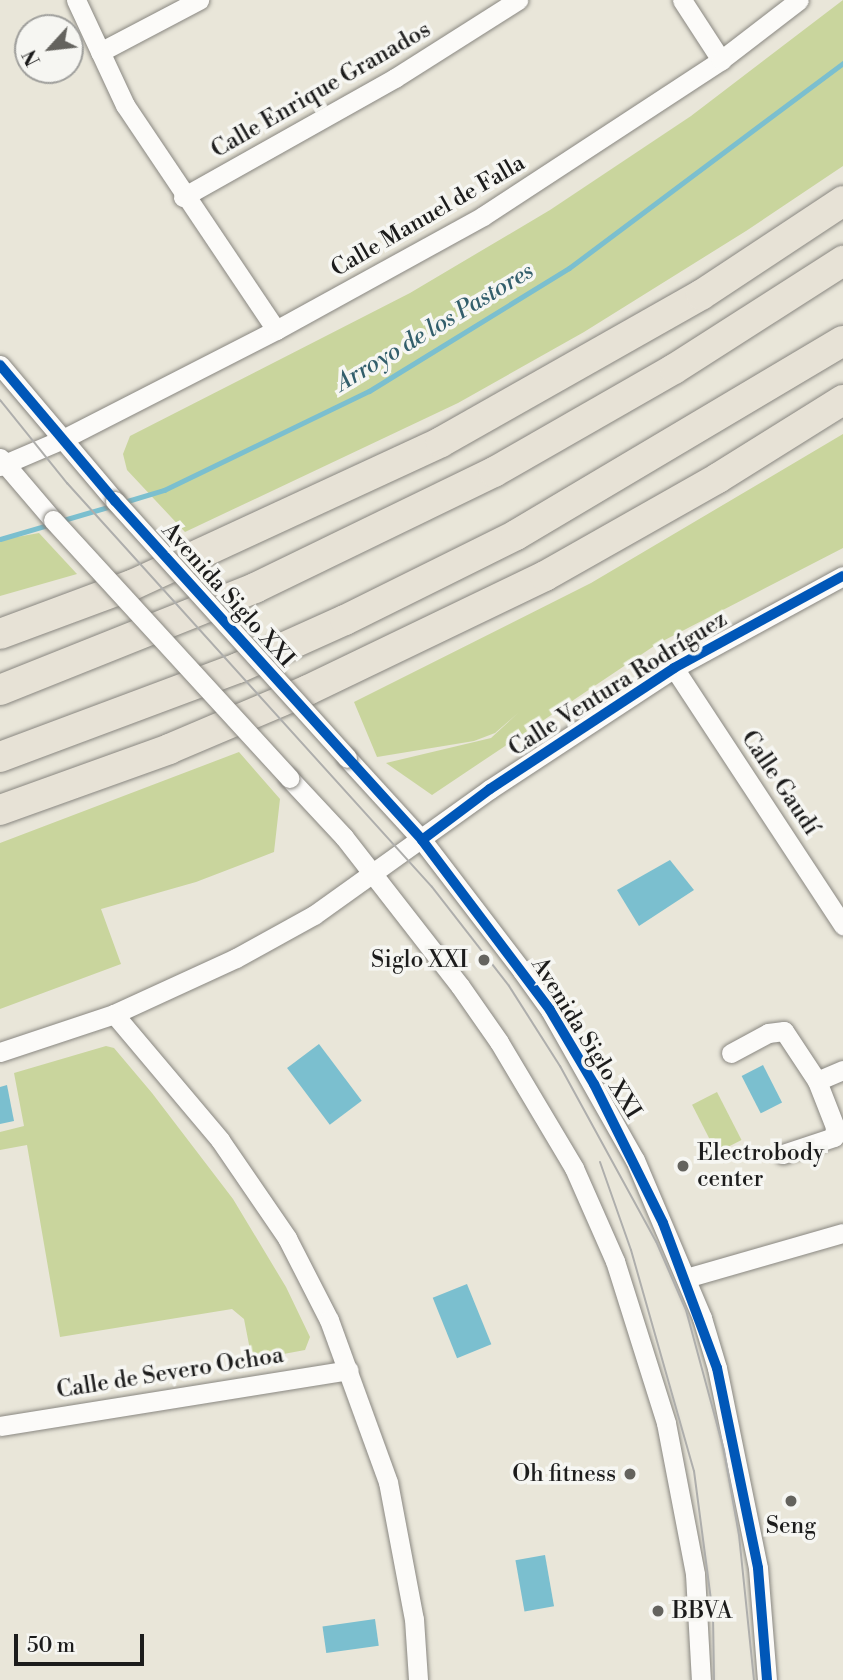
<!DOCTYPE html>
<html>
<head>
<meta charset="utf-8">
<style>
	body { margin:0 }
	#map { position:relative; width:843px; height:1680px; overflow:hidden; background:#e9e6d9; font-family:"Libre Bodoni",serif }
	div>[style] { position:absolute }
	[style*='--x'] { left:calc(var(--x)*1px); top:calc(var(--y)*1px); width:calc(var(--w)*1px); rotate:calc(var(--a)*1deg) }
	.green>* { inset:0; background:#c9d59d; transform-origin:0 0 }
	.water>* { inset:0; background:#7bbfcf; transform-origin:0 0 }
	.stream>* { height:5px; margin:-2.5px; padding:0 2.5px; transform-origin:2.5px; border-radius:2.5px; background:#7bbfcf }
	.roads { filter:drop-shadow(0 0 2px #898781) drop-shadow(0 0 2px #898781) }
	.minor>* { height:19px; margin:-9.5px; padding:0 9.5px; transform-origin:9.5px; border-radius:9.5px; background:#fcfbf9 }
	.highway>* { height:30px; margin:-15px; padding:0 15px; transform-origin:15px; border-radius:15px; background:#e7e2d6 }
	.tram>* { height:2px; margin:-1px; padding:0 1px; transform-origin:1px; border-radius:1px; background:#aeaeac }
	.bridges { filter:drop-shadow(0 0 2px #898781) drop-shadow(0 0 2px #898781) }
	.minor-bridge>* { height:19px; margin:-9.5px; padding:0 9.5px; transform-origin:9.5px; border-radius:9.5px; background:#fcfbf9 }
	.cycleway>* { height:10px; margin:-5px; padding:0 5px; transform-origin:5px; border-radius:5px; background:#0057b8 }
	.dots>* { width:19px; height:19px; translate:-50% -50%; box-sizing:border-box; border:4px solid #f6f6f2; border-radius:50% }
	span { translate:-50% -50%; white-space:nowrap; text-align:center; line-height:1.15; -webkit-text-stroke:7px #f6f6f2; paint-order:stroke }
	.street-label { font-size:23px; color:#1c1c1c }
	.poi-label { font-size:23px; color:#1c1c1c }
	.right { translate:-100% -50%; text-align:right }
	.left { translate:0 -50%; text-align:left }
	.water-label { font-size:24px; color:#325e6b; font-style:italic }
	.north { position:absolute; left:14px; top:14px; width:70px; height:70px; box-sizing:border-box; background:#f6f6f2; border:2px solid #9f9f9c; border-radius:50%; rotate:243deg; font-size:19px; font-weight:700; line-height:28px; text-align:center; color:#1c1c1c }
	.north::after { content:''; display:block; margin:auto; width:24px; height:32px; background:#64635e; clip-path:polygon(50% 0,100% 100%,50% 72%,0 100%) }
	.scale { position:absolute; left:14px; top:1634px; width:130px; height:32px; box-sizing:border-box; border:4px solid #1c1c1c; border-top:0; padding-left:9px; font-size:21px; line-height:24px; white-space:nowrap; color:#1c1c1c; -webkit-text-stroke:5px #f6f6f2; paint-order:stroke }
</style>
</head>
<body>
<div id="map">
	<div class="green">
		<div style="clip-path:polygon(843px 0,843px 166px,746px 231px,584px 332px,458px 403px,185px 532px,127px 470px,123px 454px,130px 436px,410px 293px,550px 210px,691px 116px)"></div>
		<div style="clip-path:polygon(843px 434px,843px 548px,657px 644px,432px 795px,386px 763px,491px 738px,518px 713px,495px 733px,474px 741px,377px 757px,354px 702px,591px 583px)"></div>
		<div style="clip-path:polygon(39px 533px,77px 574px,0 596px,0 540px)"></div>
		<div style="clip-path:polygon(239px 752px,280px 799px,274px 852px,196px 882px,101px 909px,121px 964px,0 1009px,0 843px)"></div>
		<div style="clip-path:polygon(106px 1046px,114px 1048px,152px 1093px,233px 1199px,286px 1287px,310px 1337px,305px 1350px,252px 1360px,244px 1319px,232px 1309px,60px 1337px,27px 1145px,0 1150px,0 1132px,24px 1126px,14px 1073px)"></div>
		<div style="left:717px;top:1092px;width:54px;height:28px;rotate:63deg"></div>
	</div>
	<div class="water">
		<div style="clip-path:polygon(670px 860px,694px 890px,639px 926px,617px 890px)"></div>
		<div style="left:319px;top:1044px;width:71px;height:40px;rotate:53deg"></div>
		<div style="left:763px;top:1065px;width:42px;height:24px;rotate:63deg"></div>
		<div style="clip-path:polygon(7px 1085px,14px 1121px,0 1124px,0 1087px)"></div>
		<div style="left:467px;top:1284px;width:65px;height:37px;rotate:68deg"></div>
		<div style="left:545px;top:1555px;width:52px;height:30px;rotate:80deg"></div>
		<div style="left:375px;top:1619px;width:27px;height:53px;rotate:82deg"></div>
	</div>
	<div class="stream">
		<div style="--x:124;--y:502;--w:42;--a:-16.7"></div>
		<div style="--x:164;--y:490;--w:228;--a:-25.8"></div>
		<div style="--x:369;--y:391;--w:235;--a:-31.6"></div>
		<div style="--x:569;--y:268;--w:342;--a:-36.8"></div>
		<div style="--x:60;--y:521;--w:53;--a:-16.4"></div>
		<div style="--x:0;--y:539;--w:53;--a:-16.4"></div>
	</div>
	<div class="roads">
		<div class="minor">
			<div style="--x:76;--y:0;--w:116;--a:65"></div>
			<div style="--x:125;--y:105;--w:271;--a:56.1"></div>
			<div style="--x:682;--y:0;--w:72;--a:57"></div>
			<div style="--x:100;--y:52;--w:112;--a:-27.7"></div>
			<div style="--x:183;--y:197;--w:243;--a:-29.3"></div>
			<div style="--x:395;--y:78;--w:146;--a:-32.4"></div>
			<div style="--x:0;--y:365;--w:178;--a:49.8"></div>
			<div style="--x:0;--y:458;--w:82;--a:49.5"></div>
			<div style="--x:0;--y:466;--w:66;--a:-23.1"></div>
			<div style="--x:61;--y:440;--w:242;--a:-27.1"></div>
			<div style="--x:276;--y:330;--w:236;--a:-28.8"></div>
			<div style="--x:483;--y:216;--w:285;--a:-33.2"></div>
			<div style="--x:721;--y:60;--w:98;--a:-37.6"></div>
			<div style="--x:674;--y:668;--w:308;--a:56.7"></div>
			<div style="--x:347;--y:758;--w:111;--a:47.6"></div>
			<div style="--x:422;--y:840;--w:165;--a:52.6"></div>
			<div style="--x:522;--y:971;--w:48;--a:54.3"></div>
			<div style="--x:550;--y:1010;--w:172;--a:60.5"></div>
			<div style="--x:635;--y:1160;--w:172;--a:67"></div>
			<div style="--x:702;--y:1318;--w:52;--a:73.3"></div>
			<div style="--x:717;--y:1368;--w:204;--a:78.4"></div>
			<div style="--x:758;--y:1568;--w:112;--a:85.4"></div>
			<div style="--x:289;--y:778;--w:81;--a:47"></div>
			<div style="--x:344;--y:837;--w:189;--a:52.1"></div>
			<div style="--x:460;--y:986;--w:68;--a:55.1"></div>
			<div style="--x:499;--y:1042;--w:147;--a:59.2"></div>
			<div style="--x:574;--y:1168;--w:102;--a:66.2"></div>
			<div style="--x:615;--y:1261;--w:170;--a:72.5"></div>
			<div style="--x:666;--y:1423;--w:154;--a:79.1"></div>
			<div style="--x:695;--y:1574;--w:106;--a:86.8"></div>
			<div style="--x:114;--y:1014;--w:165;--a:49.9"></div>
			<div style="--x:220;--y:1140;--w:119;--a:55.6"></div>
			<div style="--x:287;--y:1238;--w:92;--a:62.9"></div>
			<div style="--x:329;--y:1320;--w:172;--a:70"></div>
			<div style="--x:388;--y:1482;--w:139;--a:79.3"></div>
			<div style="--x:414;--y:1619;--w:61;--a:86.2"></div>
			<div style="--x:0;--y:1052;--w:120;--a:-18.4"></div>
			<div style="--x:114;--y:1014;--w:134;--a:-24.7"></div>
			<div style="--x:236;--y:958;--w:89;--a:-28.9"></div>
			<div style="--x:314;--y:915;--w:216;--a:-35.6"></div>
			<div style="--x:490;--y:789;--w:220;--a:-33.3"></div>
			<div style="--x:674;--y:668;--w:192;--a:-28.6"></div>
			<div style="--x:731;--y:1053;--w:42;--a:-28.4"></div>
			<div style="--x:768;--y:1033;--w:16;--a:-7"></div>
			<div style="--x:784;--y:1031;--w:60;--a:56.6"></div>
			<div style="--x:817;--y:1081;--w:49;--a:68.6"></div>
			<div style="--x:835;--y:1127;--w:10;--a:96"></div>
			<div style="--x:834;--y:1137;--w:54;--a:161.6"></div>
			<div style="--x:817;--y:1081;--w:28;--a:-23"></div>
			<div style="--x:686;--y:1278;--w:163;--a:-16"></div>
			<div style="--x:0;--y:1426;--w:353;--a:-9.1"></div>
		</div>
		<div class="highway">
			<div style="--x:0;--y:634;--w:141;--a:-20.4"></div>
			<div style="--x:132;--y:585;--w:340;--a:-24.8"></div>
			<div style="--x:441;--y:442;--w:299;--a:-29.5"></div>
			<div style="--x:701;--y:295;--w:170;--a:-33.5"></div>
			<div style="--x:0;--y:690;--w:275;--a:-21.8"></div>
			<div style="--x:255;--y:588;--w:266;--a:-25.9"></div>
			<div style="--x:494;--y:472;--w:207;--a:-29.8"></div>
			<div style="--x:674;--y:369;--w:201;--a:-32.6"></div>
			<div style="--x:0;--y:757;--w:254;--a:-20.5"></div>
			<div style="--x:238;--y:668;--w:117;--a:-24.2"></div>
			<div style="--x:345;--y:620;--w:191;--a:-26.4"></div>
			<div style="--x:516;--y:535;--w:380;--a:-30.7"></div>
			<div style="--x:0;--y:810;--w:180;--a:-19.8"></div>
			<div style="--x:169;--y:749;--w:151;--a:-23"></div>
			<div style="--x:308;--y:690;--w:263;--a:-25.7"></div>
			<div style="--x:545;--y:576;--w:199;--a:-29.5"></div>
			<div style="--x:718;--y:478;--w:147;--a:-32"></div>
		</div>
	</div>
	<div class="tram">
		<div style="--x:0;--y:400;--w:107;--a:51.1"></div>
		<div style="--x:67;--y:483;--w:544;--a:47.9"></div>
		<div style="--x:432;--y:887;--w:125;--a:52.1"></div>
		<div style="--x:509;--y:986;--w:95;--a:57.5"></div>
		<div style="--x:560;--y:1066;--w:200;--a:61.3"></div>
		<div style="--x:656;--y:1241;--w:75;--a:66.5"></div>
		<div style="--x:686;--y:1310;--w:145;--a:74.8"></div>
		<div style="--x:724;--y:1450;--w:86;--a:80"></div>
		<div style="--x:739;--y:1535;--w:146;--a:84.1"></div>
		<div style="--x:600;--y:1162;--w:93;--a:70.6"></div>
		<div style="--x:631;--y:1250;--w:230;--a:74.1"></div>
		<div style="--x:694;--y:1471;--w:146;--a:82.5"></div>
		<div style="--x:713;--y:1616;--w:64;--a:89.1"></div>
	</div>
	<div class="bridges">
		<div class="minor-bridge">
			<div style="--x:115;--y:501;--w:346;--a:47.9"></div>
			<div style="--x:53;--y:520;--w:350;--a:47.5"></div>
		</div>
	</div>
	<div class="cycleway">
		<div style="--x:0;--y:365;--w:178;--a:49.8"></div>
		<div style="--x:115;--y:501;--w:457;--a:47.8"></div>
		<div style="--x:422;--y:840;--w:213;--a:53"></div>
		<div style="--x:550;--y:1010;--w:86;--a:59.3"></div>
		<div style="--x:594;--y:1084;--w:155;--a:63.6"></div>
		<div style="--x:663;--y:1223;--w:155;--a:69.6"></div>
		<div style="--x:717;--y:1368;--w:204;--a:78.4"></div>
		<div style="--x:758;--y:1568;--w:112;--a:85.4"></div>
		<div style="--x:422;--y:840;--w:85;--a:-36.9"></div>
		<div style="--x:490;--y:789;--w:220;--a:-33.3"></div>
		<div style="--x:674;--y:668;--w:192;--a:-28.6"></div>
	</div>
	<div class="dots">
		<div style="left:484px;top:960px;background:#64635e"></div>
		<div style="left:683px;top:1166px;background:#64635e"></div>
		<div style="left:630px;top:1474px;background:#64635e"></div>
		<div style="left:791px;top:1501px;background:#64635e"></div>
		<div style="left:658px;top:1611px;background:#64635e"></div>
	</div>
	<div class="street-label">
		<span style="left:321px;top:90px;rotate:-30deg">Calle Enrique Granados</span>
		<span style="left:428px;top:216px;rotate:-30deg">Calle Manuel de Falla</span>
		<span style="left:228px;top:595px;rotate:48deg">Avenida Siglo XXI</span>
		<span style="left:618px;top:684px;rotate:-32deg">Calle Ventura Rodríguez</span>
		<span style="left:780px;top:783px;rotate:56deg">Calle Gaudí</span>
		<span style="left:586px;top:1038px;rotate:58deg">Avenida Siglo XXI</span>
		<span style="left:170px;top:1373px;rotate:-9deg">Calle de Severo Ochoa</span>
	</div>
	<div class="poi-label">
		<span class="right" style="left:468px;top:960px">Siglo XXI</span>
		<span class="left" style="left:697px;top:1166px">Electrobody<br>center</span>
		<span class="right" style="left:616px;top:1474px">Oh fitness</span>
		<span style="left:791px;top:1526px">Seng</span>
		<span class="left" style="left:672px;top:1611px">BBVA</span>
	</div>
	<div class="water-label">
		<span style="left:435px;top:328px;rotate:-31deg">Arroyo de los Pastores</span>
	</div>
	<div class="north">N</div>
	<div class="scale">50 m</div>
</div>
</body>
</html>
